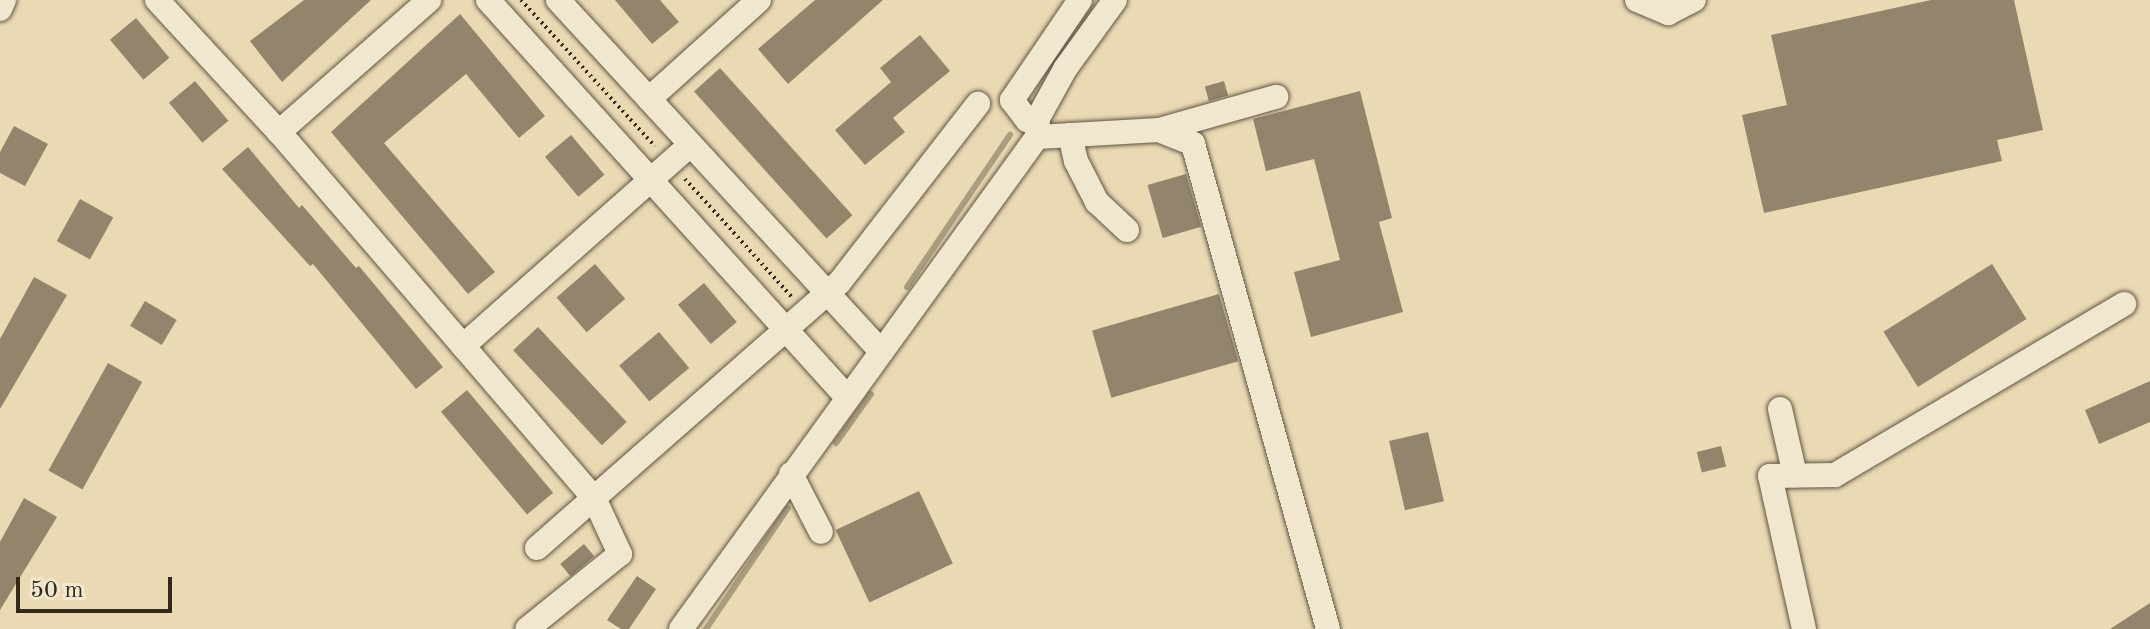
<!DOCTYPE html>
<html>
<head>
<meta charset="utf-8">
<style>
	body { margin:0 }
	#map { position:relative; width:2150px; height:629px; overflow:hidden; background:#eadab4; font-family:"Old Standard TT",serif }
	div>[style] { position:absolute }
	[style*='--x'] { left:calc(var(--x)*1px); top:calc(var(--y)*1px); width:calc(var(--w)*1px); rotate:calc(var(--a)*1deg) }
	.stream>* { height:6px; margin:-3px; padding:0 3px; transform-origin:3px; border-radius:3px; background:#ab9e80 }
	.building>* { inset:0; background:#92856b; transform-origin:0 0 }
	.path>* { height:4px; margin-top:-2px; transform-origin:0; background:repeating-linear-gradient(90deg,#32291c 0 2px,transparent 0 6px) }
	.roads { filter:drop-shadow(0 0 2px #605542) drop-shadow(0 0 2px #605542) }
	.minor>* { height:24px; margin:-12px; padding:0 12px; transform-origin:12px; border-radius:12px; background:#f1e7ce }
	span { translate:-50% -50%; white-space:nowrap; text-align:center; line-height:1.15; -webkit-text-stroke:6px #f1e7ce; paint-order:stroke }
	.scale { position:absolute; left:16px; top:577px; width:156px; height:36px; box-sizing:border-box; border:4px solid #32291c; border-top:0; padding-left:10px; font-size:24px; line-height:28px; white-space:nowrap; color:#32291c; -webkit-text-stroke:6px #f1e7ce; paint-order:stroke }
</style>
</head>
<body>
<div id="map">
	<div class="stream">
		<div style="--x:907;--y:287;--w:184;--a:-55.9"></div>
		<div style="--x:836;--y:443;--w:60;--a:-54.5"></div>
		<div style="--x:706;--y:629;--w:146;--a:-55.9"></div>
	</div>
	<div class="building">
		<div style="clip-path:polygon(304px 0,371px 0,282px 82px,250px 41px)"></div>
		<div style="clip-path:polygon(615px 0,660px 0,679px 22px,652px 44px)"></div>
		<div style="clip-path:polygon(815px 0,883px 0,788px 84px,758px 49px)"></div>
		<div style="clip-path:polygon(1931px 0,2014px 0,2043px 130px,1997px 140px,2002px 161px,1764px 213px,1742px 115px,1787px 105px,1771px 35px)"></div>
		<div style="clip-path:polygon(460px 14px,545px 116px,519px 138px,466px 74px,384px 143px,495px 272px,468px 294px,331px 132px)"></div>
		<div style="left:136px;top:18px;width:52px;height:34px;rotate:50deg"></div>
		<div style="clip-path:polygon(920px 35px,950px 71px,893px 118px,905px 132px,865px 165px,835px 130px,891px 82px,880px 68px)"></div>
		<div style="left:720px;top:68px;width:198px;height:35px;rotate:48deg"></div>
		<div style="left:195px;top:81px;width:52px;height:34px;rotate:50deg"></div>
		<div style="left:1224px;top:81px;width:15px;height:20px;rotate:74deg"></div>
		<div style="clip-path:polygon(1360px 91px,1392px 218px,1379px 222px,1403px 312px,1311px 337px,1294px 272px,1340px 260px,1314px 159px,1266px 171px,1253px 119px)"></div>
		<div style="clip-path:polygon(14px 126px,48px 144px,25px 186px,0 173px,0 152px)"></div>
		<div style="left:571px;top:135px;width:52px;height:34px;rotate:50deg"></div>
		<div style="clip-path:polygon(248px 147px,299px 208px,302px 205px,356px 268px,359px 266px,443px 367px,416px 389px,313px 264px,310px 266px,222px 169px)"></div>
		<div style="left:1186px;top:174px;width:55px;height:40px;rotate:74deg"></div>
		<div style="left:80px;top:199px;width:38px;height:48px;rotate:29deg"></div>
		<div style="left:595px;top:264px;width:46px;height:51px;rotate:49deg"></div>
		<div style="left:1992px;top:264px;width:65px;height:128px;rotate:58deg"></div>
		<div style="clip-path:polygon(34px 277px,67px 295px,0 409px,0 339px)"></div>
		<div style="left:704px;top:283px;width:51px;height:34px;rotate:50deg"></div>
		<div style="left:1219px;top:294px;width:70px;height:132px;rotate:74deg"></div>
		<div style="left:145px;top:301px;width:37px;height:29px;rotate:31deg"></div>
		<div style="left:538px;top:327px;width:130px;height:34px;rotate:47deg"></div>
		<div style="left:659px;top:332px;width:47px;height:52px;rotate:50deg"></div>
		<div style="left:108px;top:363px;width:39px;height:123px;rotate:29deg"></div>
		<div style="clip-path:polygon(2150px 381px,2150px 422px,2099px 444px,2085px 410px)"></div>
		<div style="left:467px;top:390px;width:134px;height:34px;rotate:50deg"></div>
		<div style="left:1428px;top:432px;width:71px;height:40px;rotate:77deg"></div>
		<div style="left:1721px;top:446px;width:21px;height:25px;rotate:76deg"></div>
		<div style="left:919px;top:491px;width:80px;height:92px;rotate:65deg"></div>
		<div style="clip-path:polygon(24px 498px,57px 517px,0 610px,0 542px)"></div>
		<div style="left:584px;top:544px;width:16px;height:31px;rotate:50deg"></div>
		<div style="clip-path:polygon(637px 576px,656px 589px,629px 629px,621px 629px,607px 620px)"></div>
		<div style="clip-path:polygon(2150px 603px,2150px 629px,2110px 629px)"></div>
	</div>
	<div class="path">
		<div style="--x:521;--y:0;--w:198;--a:47.5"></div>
		<div style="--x:685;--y:179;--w:159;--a:47.8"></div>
	</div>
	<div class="roads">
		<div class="minor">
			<div style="--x:157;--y:0;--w:180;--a:47.3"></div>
			<div style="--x:279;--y:132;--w:483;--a:49.3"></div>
			<div style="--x:594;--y:498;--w:62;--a:65.1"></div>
			<div style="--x:620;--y:554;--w:119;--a:141.1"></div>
			<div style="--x:488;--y:0;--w:534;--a:47.89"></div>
			<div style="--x:558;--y:0;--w:478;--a:47.4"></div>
			<div style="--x:1637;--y:0;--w:34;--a:23"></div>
			<div style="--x:1668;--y:13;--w:29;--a:-27"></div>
			<div style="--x:0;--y:9;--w:10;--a:-66"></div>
			<div style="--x:649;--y:99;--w:148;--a:-42"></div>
			<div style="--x:1038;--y:118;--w:56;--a:-61.1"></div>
			<div style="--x:1065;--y:69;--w:85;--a:-54.1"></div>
			<div style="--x:1159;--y:130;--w:122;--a:-15.8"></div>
			<div style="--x:279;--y:132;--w:200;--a:-41.3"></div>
			<div style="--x:1070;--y:135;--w:27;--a:77"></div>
			<div style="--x:1076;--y:161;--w:46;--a:62.9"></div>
			<div style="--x:1097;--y:202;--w:41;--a:43"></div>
			<div style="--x:1037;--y:137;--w:122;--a:-3.3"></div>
			<div style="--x:1159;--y:130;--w:37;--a:22"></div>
			<div style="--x:1193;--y:144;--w:503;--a:74.45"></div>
			<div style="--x:463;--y:346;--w:303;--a:-41.5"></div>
			<div style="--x:1780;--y:409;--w:68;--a:77.2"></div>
			<div style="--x:791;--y:474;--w:65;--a:62.7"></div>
			<div style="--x:537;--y:548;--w:402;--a:-41.3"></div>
			<div style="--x:839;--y:283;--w:227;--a:-52.2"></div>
			<div style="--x:681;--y:629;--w:607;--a:-54.11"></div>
			<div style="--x:1037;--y:137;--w:19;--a:-87"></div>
			<div style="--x:1038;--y:118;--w:11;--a:170"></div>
			<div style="--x:1027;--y:120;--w:25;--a:-127"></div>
			<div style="--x:1012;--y:100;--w:121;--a:-55.8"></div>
			<div style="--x:1804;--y:629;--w:157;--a:-102.5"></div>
			<div style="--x:1770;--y:476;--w:65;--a:-0.9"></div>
			<div style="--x:1835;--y:475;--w:336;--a:-30.6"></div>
		</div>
	</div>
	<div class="scale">50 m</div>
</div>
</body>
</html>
